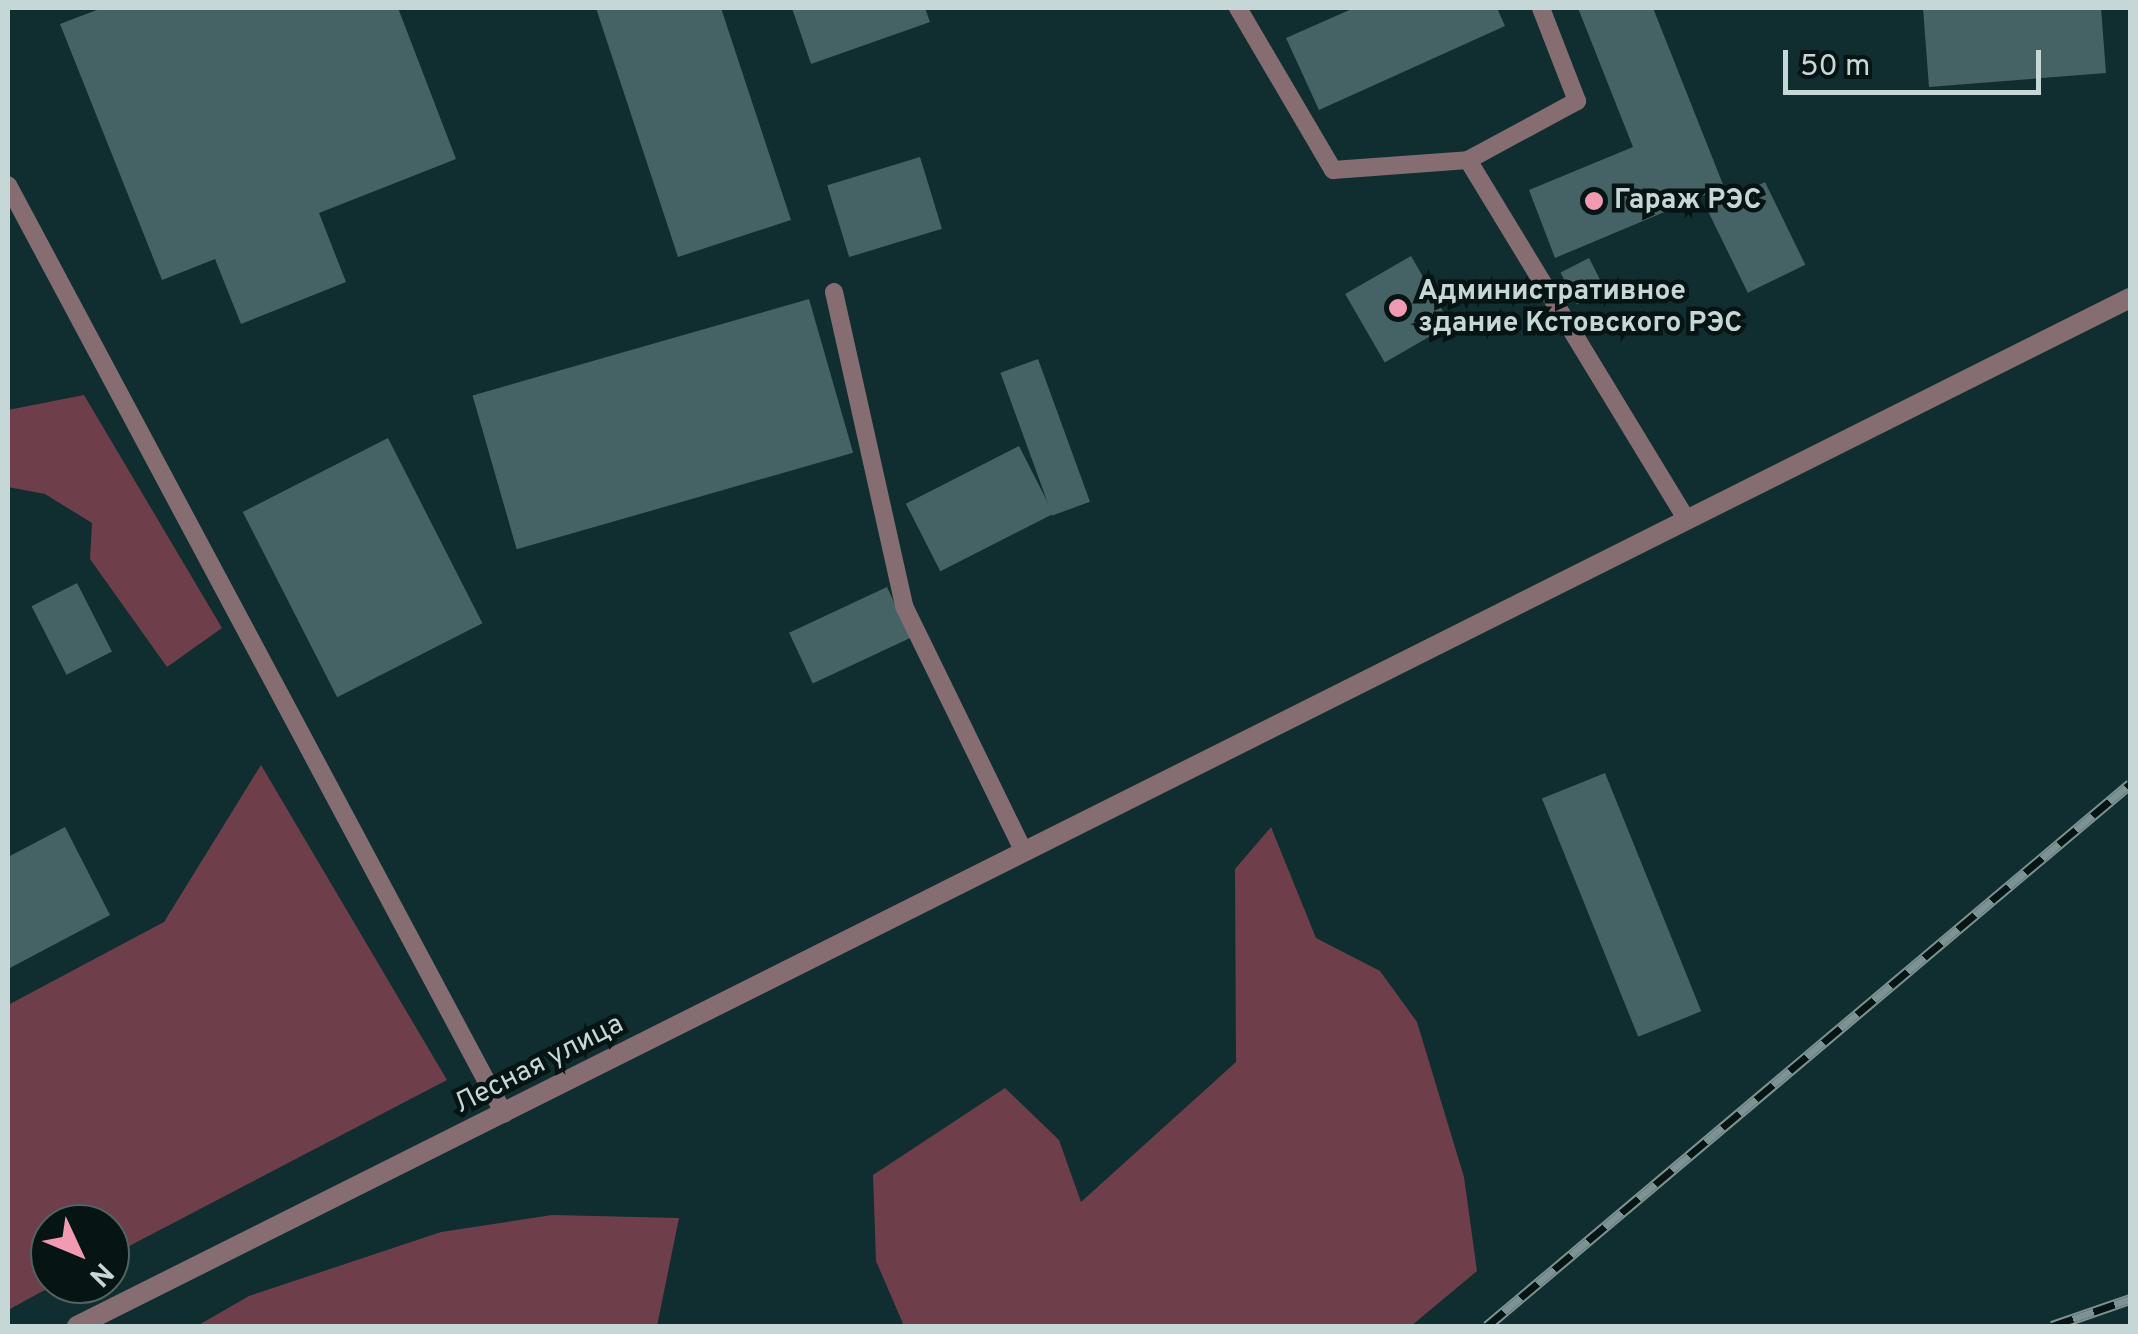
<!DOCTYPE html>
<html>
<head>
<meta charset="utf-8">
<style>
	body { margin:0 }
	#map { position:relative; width:2138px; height:1334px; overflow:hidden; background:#102e2f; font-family:Overpass,sans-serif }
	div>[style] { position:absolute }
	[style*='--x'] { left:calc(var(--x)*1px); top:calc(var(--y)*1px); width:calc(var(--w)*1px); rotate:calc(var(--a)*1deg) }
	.green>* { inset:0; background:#6e3e4b }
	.building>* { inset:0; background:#456365; transform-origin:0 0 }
	.service>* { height:18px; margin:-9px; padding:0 9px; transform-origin:9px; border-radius:9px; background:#866d72 }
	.minor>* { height:20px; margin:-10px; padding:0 10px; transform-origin:10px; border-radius:10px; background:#866d72 }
	.rail>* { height:11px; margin-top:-5.5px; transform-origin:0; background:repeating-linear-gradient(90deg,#071414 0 22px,#7c9293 0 44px); box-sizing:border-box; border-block:2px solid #7c9293 }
	.dots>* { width:28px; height:28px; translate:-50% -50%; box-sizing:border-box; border:5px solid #071414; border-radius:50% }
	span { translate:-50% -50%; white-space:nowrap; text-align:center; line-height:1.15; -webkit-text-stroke:9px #071414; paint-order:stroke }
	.poi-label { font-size:28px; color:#c6d7d7; font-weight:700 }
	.left { translate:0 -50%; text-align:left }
	.street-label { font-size:28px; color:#c6d7d7 }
	.frame { position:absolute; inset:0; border:10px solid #c6d7d7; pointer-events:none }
	.north { position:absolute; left:30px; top:1204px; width:100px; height:100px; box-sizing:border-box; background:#071414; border:2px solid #536262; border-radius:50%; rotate:134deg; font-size:28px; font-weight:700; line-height:40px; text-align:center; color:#c6d7d7 }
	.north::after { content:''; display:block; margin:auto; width:35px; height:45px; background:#f19ab1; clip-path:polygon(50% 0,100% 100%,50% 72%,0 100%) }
	.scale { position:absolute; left:1783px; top:50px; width:258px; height:45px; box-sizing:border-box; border:5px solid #c6d7d7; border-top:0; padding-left:12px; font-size:30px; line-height:35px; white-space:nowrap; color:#c6d7d7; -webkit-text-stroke:8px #071414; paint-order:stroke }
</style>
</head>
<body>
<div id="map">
	<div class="green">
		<div style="clip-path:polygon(84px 395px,222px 628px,167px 667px,90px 559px,92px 523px,45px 494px,8px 487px,8px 410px)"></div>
		<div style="clip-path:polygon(261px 765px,447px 1080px,110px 1256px,110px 1224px,50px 1224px,56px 1284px,8px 1310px,8px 1005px,164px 922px)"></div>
		<div style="clip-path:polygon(1271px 827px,1316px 938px,1380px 971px,1417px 1022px,1464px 1177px,1477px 1271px,1411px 1326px,904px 1326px,876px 1261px,873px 1175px,1005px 1088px,1059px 1140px,1081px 1202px,1236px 1062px,1235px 869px)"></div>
		<div style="clip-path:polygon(552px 1215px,679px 1218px,657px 1326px,197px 1326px,249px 1296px,441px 1232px)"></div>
	</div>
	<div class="building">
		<div style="clip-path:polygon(102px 8px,398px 8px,456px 159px,319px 213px,346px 282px,241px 324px,215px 259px,162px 280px,60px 24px)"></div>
		<div style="clip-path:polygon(596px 8px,721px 8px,791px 220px,678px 257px)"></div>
		<div style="clip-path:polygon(792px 8px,925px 8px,930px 22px,811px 64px)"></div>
		<div style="clip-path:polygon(1354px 8px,1497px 8px,1505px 26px,1319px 110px,1286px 38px)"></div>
		<div style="clip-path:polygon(1578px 8px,1653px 8px,1724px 187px,1555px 258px,1529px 190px,1633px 147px)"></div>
		<div style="clip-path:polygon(1923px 8px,2101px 8px,2106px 73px,1929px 87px)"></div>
		<div style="left:920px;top:157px;width:75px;height:97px;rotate:73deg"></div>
		<div style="left:1765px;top:182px;width:92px;height:64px;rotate:64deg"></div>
		<div style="left:1411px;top:256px;width:79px;height:76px;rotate:60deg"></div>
		<div style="left:1589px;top:258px;width:36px;height:32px;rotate:63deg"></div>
		<div style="left:809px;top:299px;width:160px;height:350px;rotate:74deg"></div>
		<div style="left:1038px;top:359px;width:152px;height:40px;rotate:70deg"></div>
		<div style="left:388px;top:438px;width:208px;height:163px;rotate:63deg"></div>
		<div style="left:1019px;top:446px;width:76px;height:127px;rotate:63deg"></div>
		<div style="left:77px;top:583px;width:77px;height:51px;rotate:63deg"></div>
		<div style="left:887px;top:587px;width:56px;height:108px;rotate:65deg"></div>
		<div style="left:1605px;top:773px;width:257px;height:68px;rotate:68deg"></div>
		<div style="clip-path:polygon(65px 827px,110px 915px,8px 969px,8px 857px)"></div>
	</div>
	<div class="service">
		<div style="--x:1238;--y:8;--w:188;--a:59.6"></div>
		<div style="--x:1333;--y:170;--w:135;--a:-4.2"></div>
		<div style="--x:1468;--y:160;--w:124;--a:-28.4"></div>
		<div style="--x:1577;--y:101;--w:100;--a:-111.2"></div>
		<div style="--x:1468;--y:160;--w:419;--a:58.7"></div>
		<div style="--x:8;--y:185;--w:1053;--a:61.9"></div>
		<div style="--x:834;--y:292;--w:322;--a:77.4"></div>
		<div style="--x:904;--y:606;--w:274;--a:64"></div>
	</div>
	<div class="minor">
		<div style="--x:77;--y:1326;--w:2296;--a:-26.6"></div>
	</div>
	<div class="rail">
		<div style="--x:1487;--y:1326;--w:841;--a:-40.13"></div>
		<div style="--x:2052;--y:1326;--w:83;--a:-19.1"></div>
		<div style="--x:2129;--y:1326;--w:1;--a:0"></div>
	</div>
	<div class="dots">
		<div style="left:1594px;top:201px;background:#f19ab1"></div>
		<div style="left:1398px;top:308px;background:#f19ab1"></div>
	</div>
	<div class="poi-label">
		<span class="left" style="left:1614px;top:201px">Гараж РЭС</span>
		<span class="left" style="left:1418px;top:308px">Административное<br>здание Кстовского РЭС</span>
	</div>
	<div class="street-label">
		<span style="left:539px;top:1065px;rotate:-27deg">Лесная улица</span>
	</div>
	<div class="frame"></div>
	<div class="north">N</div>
	<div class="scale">50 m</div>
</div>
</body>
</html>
